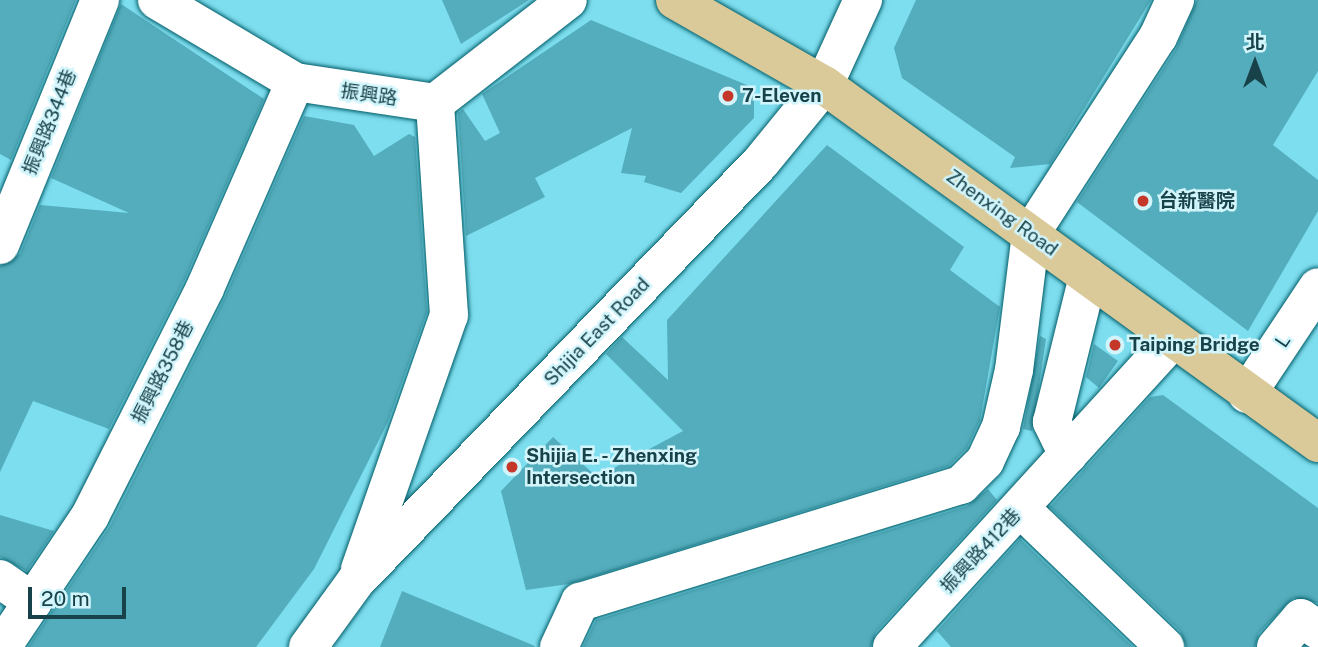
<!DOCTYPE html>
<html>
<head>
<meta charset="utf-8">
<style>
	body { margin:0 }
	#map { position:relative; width:1318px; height:647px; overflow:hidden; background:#7ddeef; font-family:"Public Sans","Noto Sans TC",sans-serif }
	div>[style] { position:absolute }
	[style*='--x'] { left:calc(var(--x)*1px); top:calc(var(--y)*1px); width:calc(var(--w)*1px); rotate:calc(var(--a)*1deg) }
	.building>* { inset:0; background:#54adbc }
	.roads { filter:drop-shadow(0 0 2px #005c67) drop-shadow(0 0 2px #005c67) }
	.minor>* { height:38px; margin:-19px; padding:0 19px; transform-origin:19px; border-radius:19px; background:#fff }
	.major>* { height:38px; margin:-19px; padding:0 19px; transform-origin:19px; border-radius:19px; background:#daca9a }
	.dots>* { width:19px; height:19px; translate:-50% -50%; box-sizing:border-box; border:4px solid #d2f5fc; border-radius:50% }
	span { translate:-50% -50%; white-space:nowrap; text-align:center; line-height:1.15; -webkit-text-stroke:5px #d2f5fc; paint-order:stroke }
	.street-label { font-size:19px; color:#184249 }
	.poi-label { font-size:19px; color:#184249; font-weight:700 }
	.left { translate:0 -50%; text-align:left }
	.north { position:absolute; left:1220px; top:28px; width:70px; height:70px; -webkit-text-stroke:5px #d2f5fc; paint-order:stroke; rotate:0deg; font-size:19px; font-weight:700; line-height:28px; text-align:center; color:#184249 }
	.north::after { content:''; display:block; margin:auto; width:24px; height:32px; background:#184249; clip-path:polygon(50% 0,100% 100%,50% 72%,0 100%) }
	.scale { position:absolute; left:28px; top:587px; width:98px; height:32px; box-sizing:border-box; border:4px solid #184249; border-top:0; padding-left:9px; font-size:21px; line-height:24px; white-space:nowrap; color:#184249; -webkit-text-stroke:5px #d2f5fc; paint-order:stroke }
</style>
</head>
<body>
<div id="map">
	<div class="building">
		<div style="clip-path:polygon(0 0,76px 0,11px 160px,0 154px)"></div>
		<div style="clip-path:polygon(442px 0,529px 0,461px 44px)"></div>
		<div style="clip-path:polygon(916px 0,1151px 0,1050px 164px,1010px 168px,1015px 157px,902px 78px,894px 48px)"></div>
		<div style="clip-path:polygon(1197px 0,1318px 0,1318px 71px,1273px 145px,1318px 180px,1318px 211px,1248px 331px,1077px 202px,1176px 49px)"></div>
		<div style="clip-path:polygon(121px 4px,264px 99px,185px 279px,109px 429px,33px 401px,0 472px,0 266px,20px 254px,40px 205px,129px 213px,51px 178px)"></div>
		<div style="clip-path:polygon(591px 20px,754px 88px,754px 118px,681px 193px,644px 182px,646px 176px,621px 173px,632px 128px,535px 178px,545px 197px,466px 236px,458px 113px,463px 109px,485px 141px,500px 133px,482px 94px)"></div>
		<div style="clip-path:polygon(304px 116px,354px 125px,374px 156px,409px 134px,415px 137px,427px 312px,388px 422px,314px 569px,256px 647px,28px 647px,110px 526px,225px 297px)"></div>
		<div style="clip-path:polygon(827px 145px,964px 247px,950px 270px,1000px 307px,980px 420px,967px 448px,949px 466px,569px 584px,526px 590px,501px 491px,553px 437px,597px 477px,683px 431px,606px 354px,622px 337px,668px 380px,667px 320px)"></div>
		<div style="clip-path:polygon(1040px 336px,1046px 339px,1032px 431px,1023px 429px)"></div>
		<div style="clip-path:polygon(1094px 344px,1118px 361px,1099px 388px,1086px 377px)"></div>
		<div style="clip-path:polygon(1163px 395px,1318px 508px,1318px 603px,1293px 598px,1259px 633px,1255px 647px,1186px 647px,1180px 631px,1050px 507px,1150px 397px)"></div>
		<div style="clip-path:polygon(988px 489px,997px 500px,876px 632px,871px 647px,583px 647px,596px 620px,967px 506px)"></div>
		<div style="clip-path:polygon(0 515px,54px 531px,27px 571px,0 557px)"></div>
		<div style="clip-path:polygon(1020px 539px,1133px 647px,951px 647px,937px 631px)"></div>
		<div style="clip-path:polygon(402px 591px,535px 646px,534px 647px,380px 647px)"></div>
	</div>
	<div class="roads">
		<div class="minor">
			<div style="--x:157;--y:0;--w:161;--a:30.7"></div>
			<div style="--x:295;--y:82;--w:142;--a:8.5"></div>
			<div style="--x:435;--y:103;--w:168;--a:-37.8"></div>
			<div style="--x:0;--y:245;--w:265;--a:-67.8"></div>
			<div style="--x:1247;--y:394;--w:128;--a:-56.4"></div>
			<div style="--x:1068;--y:455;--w:37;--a:-116"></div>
			<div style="--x:1052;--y:422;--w:150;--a:-76.1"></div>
			<div style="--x:1020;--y:508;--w:201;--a:43.8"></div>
			<div style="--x:360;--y:569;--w:269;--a:-70.7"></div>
			<div style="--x:449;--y:315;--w:212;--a:-93.8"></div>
			<div style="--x:0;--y:579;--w:40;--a:34.9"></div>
			<div style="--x:2;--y:647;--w:158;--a:-56.1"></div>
			<div style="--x:90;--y:516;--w:255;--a:-63.2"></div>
			<div style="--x:205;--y:288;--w:225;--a:-66.4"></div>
			<div style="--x:308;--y:647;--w:82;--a:-54"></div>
			<div style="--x:356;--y:581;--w:583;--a:-45.97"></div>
			<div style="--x:761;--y:162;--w:99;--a:-50.7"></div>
			<div style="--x:824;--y:85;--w:94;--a:-65.4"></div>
			<div style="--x:559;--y:647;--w:50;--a:-65"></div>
			<div style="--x:580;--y:602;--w:399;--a:-17.1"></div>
			<div style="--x:961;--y:485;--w:34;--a:-45"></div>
			<div style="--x:985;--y:461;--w:38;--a:-65"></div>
			<div style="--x:1001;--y:427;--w:58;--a:-77.2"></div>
			<div style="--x:1014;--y:370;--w:138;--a:-82.9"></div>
			<div style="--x:1031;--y:233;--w:234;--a:-57.1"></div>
			<div style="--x:1158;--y:37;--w:41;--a:-65.3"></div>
			<div style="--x:892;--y:647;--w:417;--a:-47.6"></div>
			<div style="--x:1276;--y:647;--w:38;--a:-49"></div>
			<div style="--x:1301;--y:618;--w:21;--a:35"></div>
		</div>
		<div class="major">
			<div style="--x:675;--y:0;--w:172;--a:29.7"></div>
			<div style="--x:824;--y:85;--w:610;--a:35.93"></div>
		</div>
	</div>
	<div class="dots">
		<div style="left:728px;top:96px;background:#c53829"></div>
		<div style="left:1143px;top:201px;background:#c53829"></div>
		<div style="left:1115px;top:345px;background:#c53829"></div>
		<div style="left:512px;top:467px;background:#c53829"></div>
	</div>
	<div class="street-label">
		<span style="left:369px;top:95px;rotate:8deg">振興路</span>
		<span style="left:50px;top:122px;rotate:-68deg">振興路344巷</span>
		<span style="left:1002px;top:213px;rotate:36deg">Zhenxing Road</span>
		<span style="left:597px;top:332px;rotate:-46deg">Shijia East Road</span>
		<span style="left:1283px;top:341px;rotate:-56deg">L</span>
		<span style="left:163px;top:372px;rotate:-63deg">振興路358巷</span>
		<span style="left:981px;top:551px;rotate:-47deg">振興路412巷</span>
	</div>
	<div class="poi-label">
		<span class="left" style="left:742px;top:96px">7-Eleven</span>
		<span class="left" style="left:1159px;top:201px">台新醫院</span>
		<span class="left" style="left:1129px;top:345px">Taiping Bridge</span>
		<span class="left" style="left:526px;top:467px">Shijia E. - Zhenxing<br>Intersection</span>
	</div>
	<div class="north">北</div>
	<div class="scale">20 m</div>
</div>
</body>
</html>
